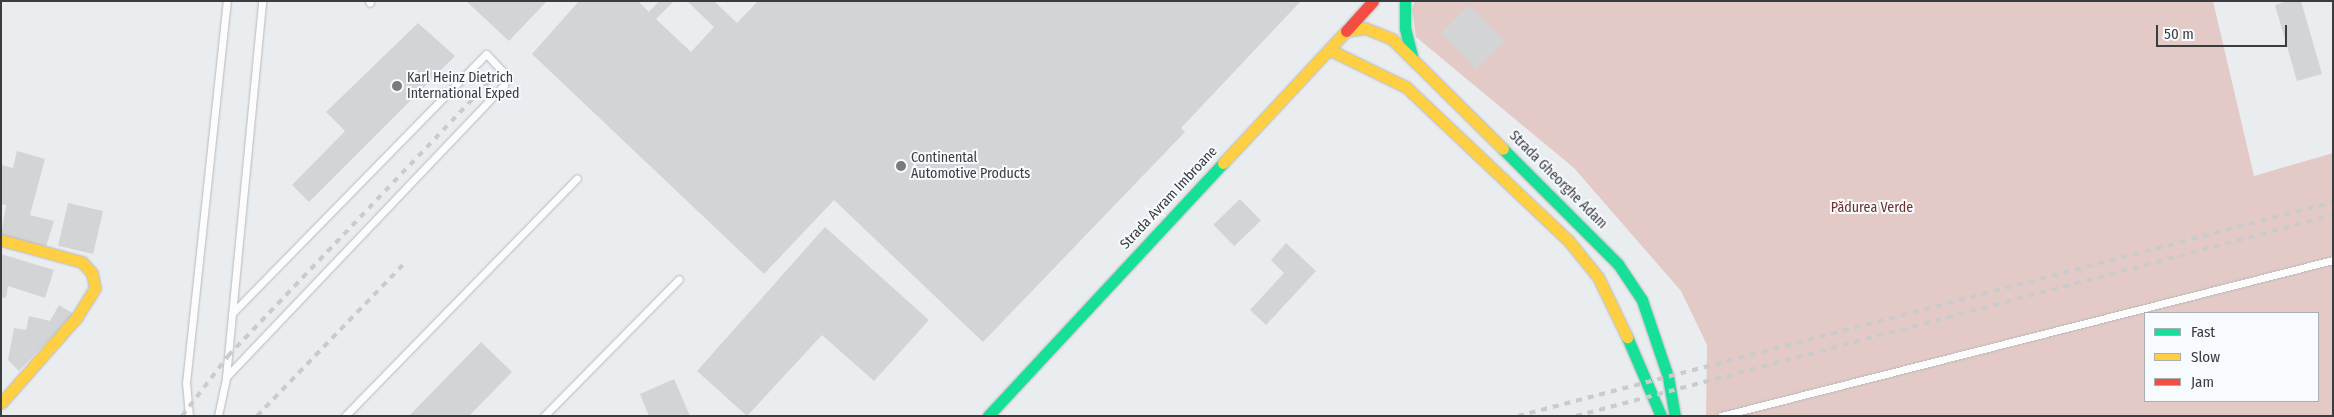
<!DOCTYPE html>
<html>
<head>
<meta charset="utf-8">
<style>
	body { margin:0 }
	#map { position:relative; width:2334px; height:417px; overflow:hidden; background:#eaedf0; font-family:"Fira Sans Condensed",sans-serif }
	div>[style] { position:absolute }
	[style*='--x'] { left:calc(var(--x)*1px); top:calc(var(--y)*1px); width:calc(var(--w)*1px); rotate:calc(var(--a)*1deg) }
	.forest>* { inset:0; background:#e4cac6 }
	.building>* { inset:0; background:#d2d4d6; transform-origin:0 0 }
	.roads { filter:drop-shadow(0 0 1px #b7b9bc) drop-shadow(0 0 1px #b7b9bc) }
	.lane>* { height:7px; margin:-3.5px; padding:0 3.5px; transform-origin:3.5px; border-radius:3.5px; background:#fcfcfd }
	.fast>* { height:11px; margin:-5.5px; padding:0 5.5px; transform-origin:5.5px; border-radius:5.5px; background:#16e098 }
	.slow>* { height:11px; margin:-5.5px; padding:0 5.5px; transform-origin:5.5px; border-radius:5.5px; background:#ffcf43 }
	.jam>* { height:11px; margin:-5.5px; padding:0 5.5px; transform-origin:5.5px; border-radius:5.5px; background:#f24e42 }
	.rail>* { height:4px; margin-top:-2px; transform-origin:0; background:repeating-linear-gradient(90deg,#cacbcb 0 6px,transparent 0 12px) }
	.dots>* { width:14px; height:14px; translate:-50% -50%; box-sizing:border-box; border:2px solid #f7fafe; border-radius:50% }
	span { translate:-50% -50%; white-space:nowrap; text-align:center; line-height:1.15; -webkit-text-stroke:4px #f7fafe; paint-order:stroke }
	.poi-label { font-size:14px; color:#3a3c3e }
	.left { translate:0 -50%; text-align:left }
	.street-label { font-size:14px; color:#3a3c3e }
	.park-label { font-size:14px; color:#703129 }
	.frame { position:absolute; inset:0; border:2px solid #3a3c3e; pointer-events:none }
	.legend { position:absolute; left:2144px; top:312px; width:175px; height:90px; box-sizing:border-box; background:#f7fafe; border:1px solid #abaeb1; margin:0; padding:6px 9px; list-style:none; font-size:15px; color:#3a3c3e }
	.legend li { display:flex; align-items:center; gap:10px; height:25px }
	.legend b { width:25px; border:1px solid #abaeb1 }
	.scale { position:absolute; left:2156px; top:25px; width:131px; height:22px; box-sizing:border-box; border:2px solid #3a3c3e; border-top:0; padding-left:6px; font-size:15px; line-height:18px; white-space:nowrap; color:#3a3c3e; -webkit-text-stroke:4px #f7fafe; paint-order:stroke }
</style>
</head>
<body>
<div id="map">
	<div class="forest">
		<div style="clip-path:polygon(evenodd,1415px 1px,2213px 1px,2254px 176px,2333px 153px,2333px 416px,1706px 416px,1707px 345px,1681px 291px,1574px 168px,1416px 37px,1412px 9px,1415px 1px,2145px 313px,2318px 313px,2318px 401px,2145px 401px,2145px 313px)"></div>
	</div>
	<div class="building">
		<div style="clip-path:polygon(466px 1px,547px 1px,509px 41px)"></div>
		<div style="clip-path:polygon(579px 1px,638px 1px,649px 12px,659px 1px,674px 1px,656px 19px,691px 52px,714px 27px,687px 1px,714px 1px,737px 23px,758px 1px,1301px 1px,1181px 128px,1185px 132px,983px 342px,834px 200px,764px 274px,532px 54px)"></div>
		<div style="clip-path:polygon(2287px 1px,2301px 1px,2322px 74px,2297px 81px,2275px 5px)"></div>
		<div style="left:1469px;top:5px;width:51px;height:40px;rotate:45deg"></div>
		<div style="clip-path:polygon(418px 23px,455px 56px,309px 202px,292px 185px,345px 131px,326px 112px)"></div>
		<div style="clip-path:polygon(17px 151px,45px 159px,30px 215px,54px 221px,46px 247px,1px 235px,6px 205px,1px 204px,1px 165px,13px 168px)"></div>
		<div style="left:1240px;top:199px;width:30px;height:37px;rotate:46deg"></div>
		<div style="left:68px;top:203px;width:36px;height:44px;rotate:13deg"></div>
		<div style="clip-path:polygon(825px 227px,929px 320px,874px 381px,822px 335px,747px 416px,697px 371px)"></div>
		<div style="clip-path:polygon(1286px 243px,1316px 271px,1266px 325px,1250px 310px,1284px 273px,1271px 260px)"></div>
		<div style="clip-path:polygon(1px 254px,54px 270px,45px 298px,8px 286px,6px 298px,1px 297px)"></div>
		<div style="clip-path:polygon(59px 305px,74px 314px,19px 371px,8px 360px,14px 328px,26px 330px,29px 316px,50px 321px)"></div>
		<div style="clip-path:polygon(481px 342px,512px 372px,469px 416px,409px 416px)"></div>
		<div style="clip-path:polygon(674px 379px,690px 416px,649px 416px,640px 394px)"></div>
	</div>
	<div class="roads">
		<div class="lane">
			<div style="--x:369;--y:1;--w:2;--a:63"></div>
			<div style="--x:226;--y:377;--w:403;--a:-46.4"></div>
			<div style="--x:504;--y:85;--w:6;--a:-72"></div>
			<div style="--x:506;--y:79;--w:6;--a:-108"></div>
			<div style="--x:504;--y:73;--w:26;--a:-133"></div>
			<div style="--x:486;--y:54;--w:363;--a:134.4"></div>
			<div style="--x:189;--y:416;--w:33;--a:-95"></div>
			<div style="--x:186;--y:383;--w:384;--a:-83.9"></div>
			<div style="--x:218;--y:416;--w:40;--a:-78"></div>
			<div style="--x:226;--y:377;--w:378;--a:-84.5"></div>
			<div style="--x:345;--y:416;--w:332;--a:-45.7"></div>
			<div style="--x:544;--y:416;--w:192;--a:-45.4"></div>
			<div style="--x:1721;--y:416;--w:632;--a:-14.3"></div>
		</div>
		<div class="fast">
			<div style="--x:1405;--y:1;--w:27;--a:90"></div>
			<div style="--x:1405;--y:28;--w:30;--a:76"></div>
			<div style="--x:1503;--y:149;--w:163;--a:45"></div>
			<div style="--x:1618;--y:264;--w:43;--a:56.3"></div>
			<div style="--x:1642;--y:300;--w:81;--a:71.3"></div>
			<div style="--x:1668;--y:377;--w:40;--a:80"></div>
			<div style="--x:1627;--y:337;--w:86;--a:66.7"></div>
			<div style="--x:988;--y:416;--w:345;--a:-47.1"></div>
		</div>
		<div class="slow">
			<div style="--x:1330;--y:50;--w:85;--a:26"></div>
			<div style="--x:1406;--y:87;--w:223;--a:43.4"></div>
			<div style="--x:1568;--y:240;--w:48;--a:51"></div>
			<div style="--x:1598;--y:277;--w:67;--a:64.2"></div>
			<div style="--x:1223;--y:163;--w:180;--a:-47"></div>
			<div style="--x:1346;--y:31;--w:19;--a:-9"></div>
			<div style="--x:1365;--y:28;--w:29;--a:22"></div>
			<div style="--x:1392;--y:39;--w:156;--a:44.7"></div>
			<div style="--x:1;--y:240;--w:84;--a:15.2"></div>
			<div style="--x:82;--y:262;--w:15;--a:48"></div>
			<div style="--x:92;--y:273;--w:15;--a:79"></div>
			<div style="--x:95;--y:288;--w:36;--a:122"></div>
			<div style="--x:76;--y:318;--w:113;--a:131.4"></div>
		</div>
		<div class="jam">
			<div style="--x:1346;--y:31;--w:40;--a:-48"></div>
		</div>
	</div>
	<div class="rail">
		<div style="--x:182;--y:416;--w:76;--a:-52.5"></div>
		<div style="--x:228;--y:356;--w:385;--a:-46.4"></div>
		<div style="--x:257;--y:416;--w:211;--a:-46"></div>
		<div style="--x:1518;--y:416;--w:843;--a:-14.71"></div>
		<div style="--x:1576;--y:416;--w:783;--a:-14.87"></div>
	</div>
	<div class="dots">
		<div style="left:397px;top:86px;background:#787a7c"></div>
		<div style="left:901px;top:166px;background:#787a7c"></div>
	</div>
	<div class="poi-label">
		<span class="left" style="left:407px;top:86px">Karl Heinz Dietrich<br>International Exped</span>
		<span class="left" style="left:911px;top:166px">Continental<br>Automotive Products</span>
	</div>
	<div class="street-label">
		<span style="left:1558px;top:180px;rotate:45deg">Strada Gheorghe Adam</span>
		<span style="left:1169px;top:198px;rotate:-47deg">Strada Avram Imbroane</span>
	</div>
	<div class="park-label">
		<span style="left:1872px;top:208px">Pădurea Verde</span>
	</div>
	<div class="frame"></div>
	<ul class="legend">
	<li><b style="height:6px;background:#16e098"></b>Fast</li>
	<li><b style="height:6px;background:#ffcf43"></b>Slow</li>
	<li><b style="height:6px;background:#f24e42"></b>Jam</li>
	</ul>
	<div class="scale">50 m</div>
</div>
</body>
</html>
